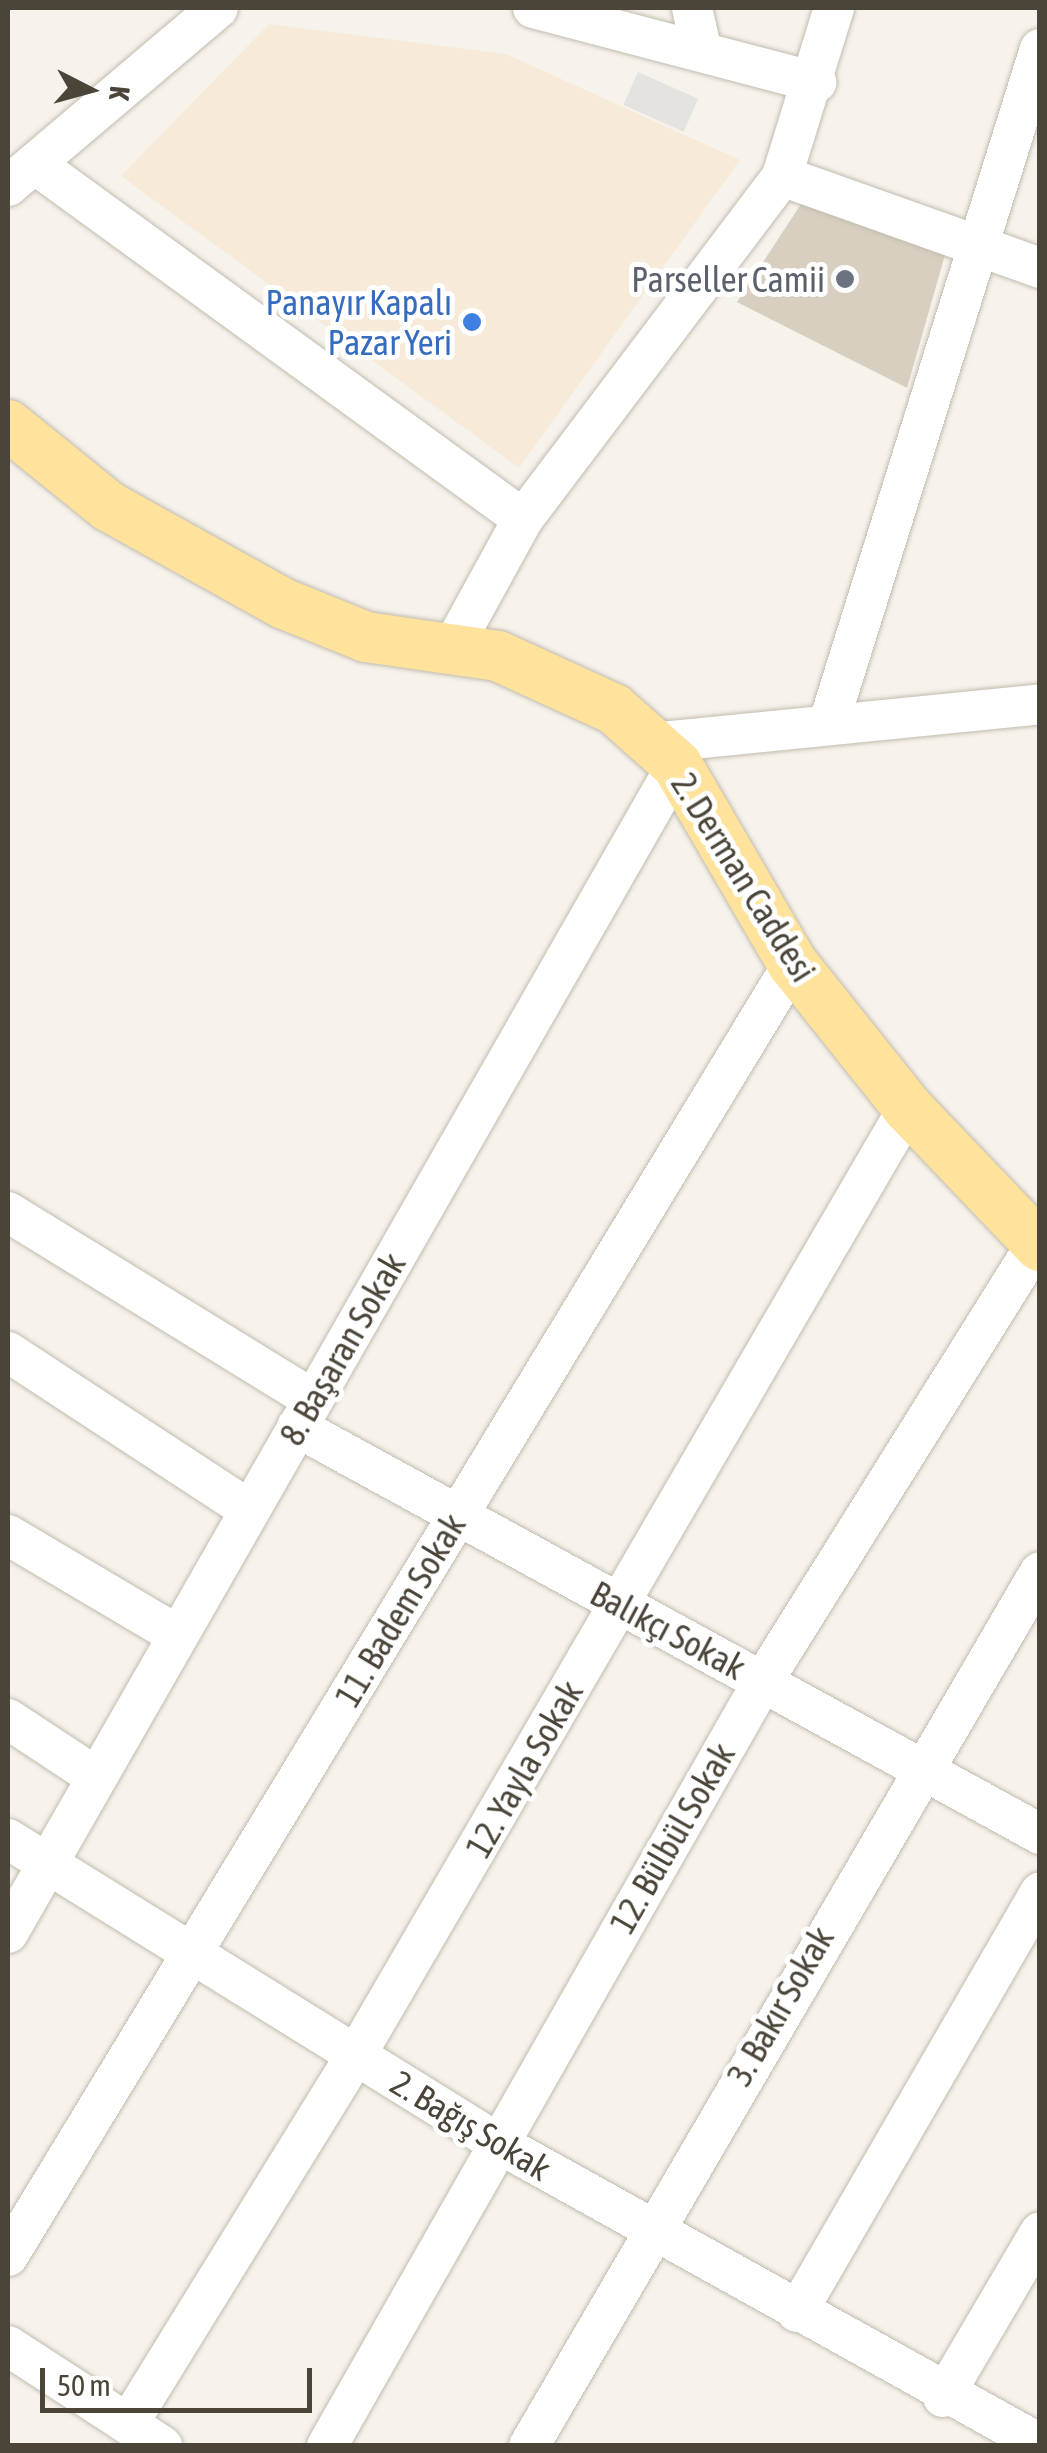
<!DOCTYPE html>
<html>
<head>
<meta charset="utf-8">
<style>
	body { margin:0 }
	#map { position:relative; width:1047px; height:2453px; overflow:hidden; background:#f6f3ec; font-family:"Asap Condensed",sans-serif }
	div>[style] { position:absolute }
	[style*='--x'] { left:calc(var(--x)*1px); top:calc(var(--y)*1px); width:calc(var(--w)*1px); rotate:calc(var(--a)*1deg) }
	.commercial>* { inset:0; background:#f7ead8 }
	.parking>* { inset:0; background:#e5e3e0; transform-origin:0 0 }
	.building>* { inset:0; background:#d8cfc1 }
	.roads { filter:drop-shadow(0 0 2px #c2bbae) drop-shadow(0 0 2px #c2bbae) }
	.minor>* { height:40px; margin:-20px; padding:0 20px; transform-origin:20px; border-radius:20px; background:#fff }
	.major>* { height:50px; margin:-25px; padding:0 25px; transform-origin:25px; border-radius:25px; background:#ffe39c }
	.dots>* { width:28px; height:28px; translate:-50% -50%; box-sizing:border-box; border:5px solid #fff; border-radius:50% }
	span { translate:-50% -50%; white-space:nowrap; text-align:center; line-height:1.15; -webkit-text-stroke:10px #fff; paint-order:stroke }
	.worship-label { font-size:35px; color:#5b616d }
	.right { translate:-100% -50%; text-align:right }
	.shop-label { font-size:35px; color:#366cbe }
	.street-label { font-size:35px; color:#4b4439 }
	.frame { position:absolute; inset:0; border:10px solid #4b4439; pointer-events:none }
	.north { position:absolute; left:40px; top:40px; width:100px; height:100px; -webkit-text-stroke:8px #fff; paint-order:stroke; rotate:96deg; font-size:28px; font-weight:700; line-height:40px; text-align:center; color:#4b4439 }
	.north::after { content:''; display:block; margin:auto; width:35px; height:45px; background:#4b4439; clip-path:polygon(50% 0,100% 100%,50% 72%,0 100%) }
	.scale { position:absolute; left:40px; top:2368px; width:272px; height:45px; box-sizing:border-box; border:5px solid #4b4439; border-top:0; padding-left:12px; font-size:30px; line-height:35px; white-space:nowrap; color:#4b4439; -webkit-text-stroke:8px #fff; paint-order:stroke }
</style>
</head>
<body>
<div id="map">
	<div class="commercial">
		<div style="clip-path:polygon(269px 24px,506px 54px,740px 160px,519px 468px,121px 176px)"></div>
	</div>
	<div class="parking">
		<div style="left:638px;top:72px;width:66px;height:36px;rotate:24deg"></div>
	</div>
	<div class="building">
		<div style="clip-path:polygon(801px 204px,945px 255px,907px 388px,737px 302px)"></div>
	</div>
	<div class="roads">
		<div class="minor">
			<div style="--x:533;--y:8;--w:293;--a:14.7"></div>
			<div style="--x:692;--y:8;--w:41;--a:77.3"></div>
			<div style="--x:39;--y:167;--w:598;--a:36.03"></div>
			<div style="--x:782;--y:176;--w:274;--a:19.6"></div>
			<div style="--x:8;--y:186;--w:275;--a:-40.3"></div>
			<div style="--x:451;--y:650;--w:149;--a:-61.2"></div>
			<div style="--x:523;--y:519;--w:430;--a:-52.9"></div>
			<div style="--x:782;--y:176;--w:176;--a:-72.8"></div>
			<div style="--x:830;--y:719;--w:702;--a:-72.6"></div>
			<div style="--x:652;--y:743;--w:390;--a:-5.7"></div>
			<div style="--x:8;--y:1212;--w:358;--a:31.6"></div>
			<div style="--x:8;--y:1352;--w:288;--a:33.2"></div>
			<div style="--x:297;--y:1427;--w:847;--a:28.71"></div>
			<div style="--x:8;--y:1535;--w:196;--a:30.6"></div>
			<div style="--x:8;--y:1719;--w:105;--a:33.4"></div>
			<div style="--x:8;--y:1839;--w:574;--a:31.84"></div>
			<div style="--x:496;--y:2142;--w:622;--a:29.04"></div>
			<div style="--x:8;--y:1933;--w:1346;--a:-60.2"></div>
			<div style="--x:8;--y:2256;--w:1512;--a:-58.72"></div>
			<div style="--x:797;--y:2312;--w:485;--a:-59.9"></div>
			<div style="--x:8;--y:2346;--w:184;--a:33"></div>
			<div style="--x:943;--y:2397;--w:191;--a:-59.5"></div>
			<div style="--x:128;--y:2424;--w:434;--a:-58.3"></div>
			<div style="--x:356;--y:2055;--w:1096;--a:-59.76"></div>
			<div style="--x:327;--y:2446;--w:881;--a:-60.32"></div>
			<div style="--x:763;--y:1681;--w:517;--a:-57.97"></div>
			<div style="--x:529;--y:2446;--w:1012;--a:-59.69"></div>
		</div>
		<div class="major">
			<div style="--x:8;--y:425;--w:129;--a:39"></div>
			<div style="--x:108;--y:506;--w:199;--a:29.1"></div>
			<div style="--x:282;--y:603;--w:91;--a:22"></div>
			<div style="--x:366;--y:637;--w:133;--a:8.2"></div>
			<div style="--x:498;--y:656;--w:128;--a:24.6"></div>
			<div style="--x:614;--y:709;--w:84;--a:41.6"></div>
			<div style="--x:677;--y:765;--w:230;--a:59.8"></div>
			<div style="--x:793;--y:964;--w:184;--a:51.4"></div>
			<div style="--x:908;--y:1108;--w:191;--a:46.3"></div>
		</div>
	</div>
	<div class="dots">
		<div style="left:845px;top:279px;background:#6b7280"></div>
		<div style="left:472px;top:322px;background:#3f7fe0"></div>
	</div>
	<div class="worship-label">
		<span class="right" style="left:825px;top:279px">Parseller Camii</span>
	</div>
	<div class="shop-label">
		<span class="right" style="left:452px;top:322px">Panayır Kapalı<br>Pazar Yeri</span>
	</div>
	<div class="street-label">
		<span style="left:744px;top:877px;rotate:58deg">2. Derman Caddesi</span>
		<span style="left:342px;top:1349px;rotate:-60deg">8. Başaran Sokak</span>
		<span style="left:400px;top:1610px;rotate:-59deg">11. Badem Sokak</span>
		<span style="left:668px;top:1630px;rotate:28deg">Balıkçı Sokak</span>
		<span style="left:524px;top:1769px;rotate:-60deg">12. Yayla Sokak</span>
		<span style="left:672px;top:1838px;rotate:-60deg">12. Bülbül Sokak</span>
		<span style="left:780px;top:2006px;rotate:-60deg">3. Bakır Sokak</span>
		<span style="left:471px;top:2125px;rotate:31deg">2. Bağış Sokak</span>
	</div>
	<div class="frame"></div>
	<div class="north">K</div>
	<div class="scale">50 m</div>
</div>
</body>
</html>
